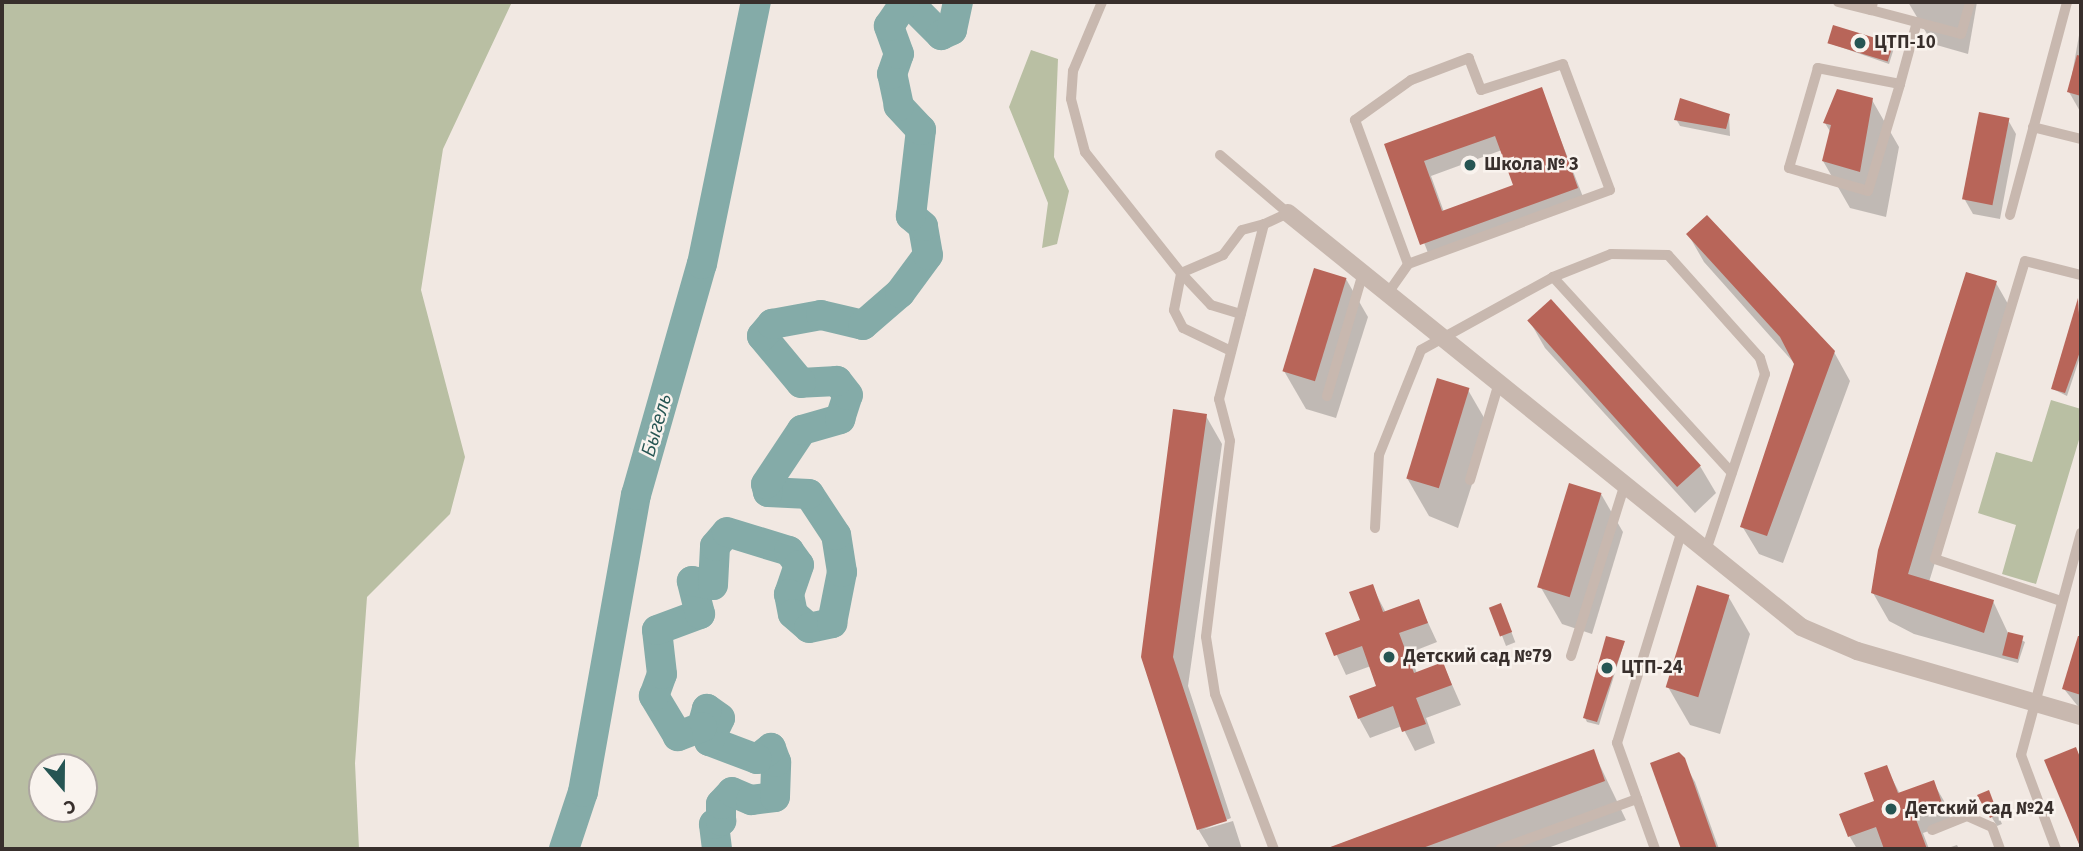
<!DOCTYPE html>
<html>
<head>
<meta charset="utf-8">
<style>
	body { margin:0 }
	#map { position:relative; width:2083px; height:851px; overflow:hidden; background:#f1e8e2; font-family:"Source Sans 3",sans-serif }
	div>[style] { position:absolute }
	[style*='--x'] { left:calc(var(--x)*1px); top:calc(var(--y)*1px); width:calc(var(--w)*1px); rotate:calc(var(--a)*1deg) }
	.green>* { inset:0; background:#b9bfa3 }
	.shadow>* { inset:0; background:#0003; transform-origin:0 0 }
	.river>* { height:30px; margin:-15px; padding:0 15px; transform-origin:15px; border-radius:15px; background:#84aba8 }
	.building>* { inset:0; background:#b86559; transform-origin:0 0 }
	.lane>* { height:10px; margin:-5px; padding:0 5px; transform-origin:5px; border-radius:5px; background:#c8b8af }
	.street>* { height:18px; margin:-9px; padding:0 9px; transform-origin:9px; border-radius:9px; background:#c8b8af }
	.dots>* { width:19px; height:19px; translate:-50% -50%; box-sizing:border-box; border:4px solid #f9f3ee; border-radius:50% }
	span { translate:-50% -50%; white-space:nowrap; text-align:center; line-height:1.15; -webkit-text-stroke:5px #f9f3ee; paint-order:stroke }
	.poi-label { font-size:19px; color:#382f2c; font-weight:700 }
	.left { translate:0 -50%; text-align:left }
	.water-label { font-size:21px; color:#265553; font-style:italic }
	.frame { position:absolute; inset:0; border:4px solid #382f2c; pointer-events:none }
	.north { position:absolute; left:28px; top:753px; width:70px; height:70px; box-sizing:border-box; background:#f9f3ee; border:2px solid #aca5a0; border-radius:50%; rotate:160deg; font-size:19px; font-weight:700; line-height:28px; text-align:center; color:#382f2c }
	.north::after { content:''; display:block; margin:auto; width:24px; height:32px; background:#265553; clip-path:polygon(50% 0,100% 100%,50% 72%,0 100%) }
</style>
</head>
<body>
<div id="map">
	<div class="green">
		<div style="clip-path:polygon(evenodd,2px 2px,512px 2px,443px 149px,421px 290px,465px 457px,450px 514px,367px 597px,355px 763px,359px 849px,2px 849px,2px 2px,42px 767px,84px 767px,84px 809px,42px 809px,42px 767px)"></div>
		<div style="clip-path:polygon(1031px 50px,1058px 59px,1054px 157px,1069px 191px,1057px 244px,1042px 248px,1048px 203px,1009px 107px)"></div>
		<div style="clip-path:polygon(2051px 400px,2081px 409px,2081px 433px,2036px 584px,2002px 574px,2016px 525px,1978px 513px,1996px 452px,2032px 462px)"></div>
	</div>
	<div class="shadow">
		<div style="clip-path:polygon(1908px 2px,1977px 2px,1968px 54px,1933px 44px)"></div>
		<div style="clip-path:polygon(2081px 24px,2081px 113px,2069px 92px)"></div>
		<div style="clip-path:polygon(1829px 43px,1891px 44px,1894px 48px,1889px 64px)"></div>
		<div style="clip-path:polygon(evenodd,1541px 89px,1585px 202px,1430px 258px,1386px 145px,1541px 89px,1502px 150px,1515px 186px,1444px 212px,1431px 176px,1502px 150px)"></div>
		<div style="clip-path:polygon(1872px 100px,1899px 147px,1886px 217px,1850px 208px,1823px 161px,1831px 133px,1825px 123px)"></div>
		<div style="clip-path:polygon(1729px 115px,1730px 136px,1680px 126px,1676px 119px)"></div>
		<div style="clip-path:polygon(2008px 120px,2016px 134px,2000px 219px,1973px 214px,1965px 200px)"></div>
		<div style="clip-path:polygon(1688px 234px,1834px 352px,1850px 381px,1783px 563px,1759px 554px,1742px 526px,1795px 364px,1704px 262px)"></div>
		<div style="clip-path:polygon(1346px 279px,1368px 317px,1336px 418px,1306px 409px,1284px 371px)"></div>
		<div style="clip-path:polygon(1996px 283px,2012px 311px,1929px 582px,1993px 601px,2008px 633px,2025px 642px,2018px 663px,1914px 634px,1889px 621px,1873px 593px)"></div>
		<div style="clip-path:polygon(2076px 311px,2081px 312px,2081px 354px,2067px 396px,2053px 389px)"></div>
		<div style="clip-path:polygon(1529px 320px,1700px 466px,1716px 493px,1695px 513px,1545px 348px)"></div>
		<div style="clip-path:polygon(1468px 390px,1490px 428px,1458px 528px,1429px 516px,1407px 478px)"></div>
		<div style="clip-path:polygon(1206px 416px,1222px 444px,1188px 686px,1231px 818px,1202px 830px,1233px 821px,1242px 849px,1210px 849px,1198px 829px,1143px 657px)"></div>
		<div style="clip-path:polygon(1601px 494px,1623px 532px,1592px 634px,1562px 624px,1540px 586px)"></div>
		<div style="clip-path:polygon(1372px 586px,1386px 613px,1418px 601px,1437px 642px,1409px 653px,1417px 673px,1443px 664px,1461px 705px,1426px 718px,1435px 743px,1415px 751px,1402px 726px,1370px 738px,1359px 718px,1379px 687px,1371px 666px,1346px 675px,1327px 634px,1362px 621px)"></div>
		<div style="clip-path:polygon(1728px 596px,1750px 634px,1720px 734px,1690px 725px,1668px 687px)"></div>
		<div style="left:1501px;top:605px;width:40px;height:10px;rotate:69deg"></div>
		<div style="clip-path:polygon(2081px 630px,2081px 710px,2064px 689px)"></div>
		<div style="clip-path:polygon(1624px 643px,1599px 725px,1587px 722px,1585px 718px)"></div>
		<div style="clip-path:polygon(2076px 749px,2081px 759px,2081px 849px,2047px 761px)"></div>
		<div style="clip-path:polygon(1593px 751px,1626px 820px,1545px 849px,1326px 849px)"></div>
		<div style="clip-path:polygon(1679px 754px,1695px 782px,1719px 849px,1683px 849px,1652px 764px)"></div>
		<div style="clip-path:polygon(1886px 767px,1900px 794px,1933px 782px,1944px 801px,1952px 823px,1923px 833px,1929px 849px,1857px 849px,1850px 837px,1842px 815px,1876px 802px)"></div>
		<div style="clip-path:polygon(1988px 792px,2002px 824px,1997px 826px,1979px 796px)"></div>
		<div style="clip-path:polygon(1957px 845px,1959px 849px,1945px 849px)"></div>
	</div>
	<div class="river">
		<div style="--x:908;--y:2;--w:47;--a:45"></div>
		<div style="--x:941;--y:35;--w:12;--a:-24"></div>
		<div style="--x:952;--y:30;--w:29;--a:-78"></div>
		<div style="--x:564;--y:849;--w:60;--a:-71.6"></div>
		<div style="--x:583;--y:792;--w:302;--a:-79.9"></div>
		<div style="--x:636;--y:495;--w:240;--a:-74.1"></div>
		<div style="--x:702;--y:264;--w:268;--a:-78.4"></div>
		<div style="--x:717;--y:849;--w:25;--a:-97"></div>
		<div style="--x:714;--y:824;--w:8;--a:-23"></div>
		<div style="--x:721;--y:821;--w:17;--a:-90"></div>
		<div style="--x:721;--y:804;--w:16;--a:-47"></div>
		<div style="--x:732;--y:792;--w:21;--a:23"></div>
		<div style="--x:751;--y:800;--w:24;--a:-7"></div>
		<div style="--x:775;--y:797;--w:35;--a:-88"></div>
		<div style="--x:776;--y:762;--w:15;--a:-110"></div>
		<div style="--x:771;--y:748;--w:18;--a:142"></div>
		<div style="--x:757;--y:759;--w:51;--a:-159.4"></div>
		<div style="--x:709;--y:741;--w:25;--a:-64"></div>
		<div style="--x:720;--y:718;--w:16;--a:-145"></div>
		<div style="--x:707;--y:709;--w:19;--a:106"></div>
		<div style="--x:702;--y:727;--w:26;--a:159"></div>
		<div style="--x:678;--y:736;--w:47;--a:-121"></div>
		<div style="--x:654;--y:696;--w:23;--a:-70"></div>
		<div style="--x:662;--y:674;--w:44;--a:-96.5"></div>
		<div style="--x:657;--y:630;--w:46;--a:-20.4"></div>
		<div style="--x:700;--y:614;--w:34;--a:-104"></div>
		<div style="--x:692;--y:581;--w:21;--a:11"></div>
		<div style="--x:713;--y:585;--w:39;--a:-87"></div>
		<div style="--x:715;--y:546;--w:18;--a:-49"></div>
		<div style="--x:727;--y:532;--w:65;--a:17"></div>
		<div style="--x:789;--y:551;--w:17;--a:54"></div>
		<div style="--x:799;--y:565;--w:31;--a:109"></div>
		<div style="--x:789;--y:594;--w:20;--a:79"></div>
		<div style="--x:793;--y:614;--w:21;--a:41"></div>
		<div style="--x:809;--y:628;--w:24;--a:-12"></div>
		<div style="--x:832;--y:623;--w:52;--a:-78.9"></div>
		<div style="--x:842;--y:572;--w:37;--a:-99"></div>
		<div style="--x:836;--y:535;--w:49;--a:-123.4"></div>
		<div style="--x:809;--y:494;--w:41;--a:-177.2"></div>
		<div style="--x:768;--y:492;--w:8;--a:-104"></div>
		<div style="--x:766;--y:484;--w:65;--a:-56.3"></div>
		<div style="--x:802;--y:430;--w:40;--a:-16"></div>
		<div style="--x:840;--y:419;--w:25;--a:-72"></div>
		<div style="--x:848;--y:395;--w:18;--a:-128"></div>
		<div style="--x:837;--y:381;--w:36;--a:177"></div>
		<div style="--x:801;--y:383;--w:61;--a:-129.7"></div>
		<div style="--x:762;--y:336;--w:16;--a:-50"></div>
		<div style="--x:772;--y:324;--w:50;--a:-10.4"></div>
		<div style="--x:821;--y:315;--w:43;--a:13.4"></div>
		<div style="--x:863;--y:325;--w:49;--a:-40.9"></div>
		<div style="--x:900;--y:293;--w:47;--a:-53.6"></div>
		<div style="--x:928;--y:255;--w:29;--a:-100"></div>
		<div style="--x:923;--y:226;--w:16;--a:-140"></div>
		<div style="--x:911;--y:216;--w:87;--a:-83.4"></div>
		<div style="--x:921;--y:130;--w:33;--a:-133"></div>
		<div style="--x:899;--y:106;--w:33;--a:-102"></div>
		<div style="--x:892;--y:74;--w:21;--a:-71"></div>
		<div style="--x:899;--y:54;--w:30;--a:-110"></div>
		<div style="--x:889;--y:26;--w:29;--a:-56"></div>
	</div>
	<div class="building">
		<div style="left:1833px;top:25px;width:63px;height:19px;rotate:17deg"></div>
		<div style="clip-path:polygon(2077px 55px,2081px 56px,2081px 96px,2067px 92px)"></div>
		<div style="clip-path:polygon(evenodd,1542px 87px,1578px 188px,1420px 245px,1384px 144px,1542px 87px,1495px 136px,1513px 185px,1442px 211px,1424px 161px,1495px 136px)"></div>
		<div style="clip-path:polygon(1837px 89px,1873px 98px,1860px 172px,1822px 161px,1831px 125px,1823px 123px)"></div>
		<div style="clip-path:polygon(1680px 98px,1730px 114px,1726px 129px,1674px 120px)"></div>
		<div style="left:1979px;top:112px;width:31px;height:89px;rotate:11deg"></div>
		<div style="clip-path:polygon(1707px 215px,1835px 351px,1767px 536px,1740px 527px,1794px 364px,1780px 337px,1686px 234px)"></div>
		<div style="left:1314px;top:268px;width:34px;height:108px;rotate:17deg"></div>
		<div style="clip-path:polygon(1966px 272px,1997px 281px,1908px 574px,1994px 600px,1984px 633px,1871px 593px,1878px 550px)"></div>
		<div style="clip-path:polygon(2078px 298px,2081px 349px,2065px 393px,2051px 389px)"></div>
		<div style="left:1551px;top:299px;width:224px;height:32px;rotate:48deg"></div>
		<div style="left:1437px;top:378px;width:34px;height:105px;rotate:17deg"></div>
		<div style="clip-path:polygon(1173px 409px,1207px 414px,1173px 657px,1227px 821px,1197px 830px,1141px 657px)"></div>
		<div style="left:1569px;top:483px;width:34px;height:109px;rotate:17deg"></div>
		<div style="clip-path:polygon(1373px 584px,1383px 612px,1419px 599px,1428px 623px,1399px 633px,1414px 673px,1443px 662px,1452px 685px,1416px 698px,1426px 724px,1402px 732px,1393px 706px,1358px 719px,1349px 696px,1376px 686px,1362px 646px,1334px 656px,1325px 633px,1360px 620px,1349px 592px)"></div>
		<div style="left:1697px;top:585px;width:34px;height:107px;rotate:17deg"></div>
		<div style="left:1501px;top:603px;width:31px;height:13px;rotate:69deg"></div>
		<div style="left:2008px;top:632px;width:16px;height:24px;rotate:14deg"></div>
		<div style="clip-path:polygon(1606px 636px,1625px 641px,1597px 722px,1583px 718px)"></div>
		<div style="clip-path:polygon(2078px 636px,2081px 636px,2081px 695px,2062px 689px)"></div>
		<div style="clip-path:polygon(2076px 747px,2081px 760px,2081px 849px,2044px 760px)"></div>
		<div style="clip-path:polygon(1594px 749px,1605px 781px,1420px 849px,1325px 849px)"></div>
		<div style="clip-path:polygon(1679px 752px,1685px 758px,1717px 849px,1681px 849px,1650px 763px)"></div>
		<div style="clip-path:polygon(1887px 765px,1898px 793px,1934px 780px,1942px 803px,1914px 814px,1927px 849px,1884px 849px,1876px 827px,1848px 837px,1839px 814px,1874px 801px,1864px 773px)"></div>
		<div style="clip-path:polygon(1989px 790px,1998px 814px,1990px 818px,1977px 795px)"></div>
	</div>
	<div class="lane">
		<div style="--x:1102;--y:2;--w:75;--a:112.8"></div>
		<div style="--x:1073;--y:71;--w:28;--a:94"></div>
		<div style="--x:1071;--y:99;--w:55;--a:75.2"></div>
		<div style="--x:1085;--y:152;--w:154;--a:51.6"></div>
		<div style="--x:1181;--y:273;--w:46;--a:-23.2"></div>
		<div style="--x:1223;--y:255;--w:31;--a:-53"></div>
		<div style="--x:1242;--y:230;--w:23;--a:-15"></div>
		<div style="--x:1838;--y:2;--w:34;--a:14"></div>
		<div style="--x:1871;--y:10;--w:8;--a:-76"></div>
		<div style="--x:1871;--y:10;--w:93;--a:14.9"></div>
		<div style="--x:1961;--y:34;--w:33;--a:-74"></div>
		<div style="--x:1900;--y:84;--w:84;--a:-169"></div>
		<div style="--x:1818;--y:68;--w:104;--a:106.2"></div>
		<div style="--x:1789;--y:168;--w:82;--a:16.2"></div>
		<div style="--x:1868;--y:191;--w:112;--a:-73.3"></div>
		<div style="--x:1900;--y:84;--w:64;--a:-74.7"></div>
		<div style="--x:2033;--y:127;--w:49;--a:14"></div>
		<div style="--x:1220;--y:155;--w:89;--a:40.5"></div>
		<div style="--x:1288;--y:213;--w:26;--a:155"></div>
		<div style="--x:1264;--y:224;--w:181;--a:104.4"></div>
		<div style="--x:1219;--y:399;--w:43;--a:75.3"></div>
		<div style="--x:1230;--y:441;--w:197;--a:97"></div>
		<div style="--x:1206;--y:637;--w:58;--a:81"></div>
		<div style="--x:1215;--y:694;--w:166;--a:69.2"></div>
		<div style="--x:2010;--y:215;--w:220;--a:-75"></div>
		<div style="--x:1553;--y:277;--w:265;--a:47.6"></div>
		<div style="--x:1388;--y:293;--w:35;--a:-55"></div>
		<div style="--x:1408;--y:264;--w:215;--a:-20.1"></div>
		<div style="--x:1610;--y:190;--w:134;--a:-110.5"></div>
		<div style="--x:1563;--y:64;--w:86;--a:162.4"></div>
		<div style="--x:1481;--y:90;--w:34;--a:-111"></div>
		<div style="--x:1469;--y:58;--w:62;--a:159.2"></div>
		<div style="--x:1411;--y:80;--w:69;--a:144.5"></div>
		<div style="--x:1355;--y:120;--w:153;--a:69.8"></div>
		<div style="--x:1231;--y:351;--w:53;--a:-154.4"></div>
		<div style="--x:1183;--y:328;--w:20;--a:-117"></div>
		<div style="--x:1174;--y:310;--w:38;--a:-79"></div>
		<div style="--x:1181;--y:273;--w:44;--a:46.8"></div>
		<div style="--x:1211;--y:305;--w:31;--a:17"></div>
		<div style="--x:1327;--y:396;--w:128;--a:-73.7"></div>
		<div style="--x:1470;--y:480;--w:101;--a:-73.4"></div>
		<div style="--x:1375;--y:528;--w:73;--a:-86.9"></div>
		<div style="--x:1379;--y:455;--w:113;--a:-68.2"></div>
		<div style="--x:1421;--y:350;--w:151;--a:-28.9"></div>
		<div style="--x:1553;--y:277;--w:62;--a:-21.6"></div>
		<div style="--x:1611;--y:254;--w:57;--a:1"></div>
		<div style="--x:1668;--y:255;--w:138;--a:48.2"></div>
		<div style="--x:1760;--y:358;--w:17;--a:73"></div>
		<div style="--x:1765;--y:374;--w:186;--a:108.5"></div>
		<div style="--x:2061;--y:601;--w:133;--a:-161.6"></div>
		<div style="--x:1935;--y:559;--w:311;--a:-73.2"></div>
		<div style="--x:2025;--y:261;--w:58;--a:14"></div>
		<div style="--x:1571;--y:656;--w:180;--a:-72.6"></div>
		<div style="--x:1932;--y:830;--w:38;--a:-22"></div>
		<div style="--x:1967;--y:816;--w:27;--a:24"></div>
		<div style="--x:1992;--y:827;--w:23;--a:70"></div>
		<div style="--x:1500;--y:849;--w:146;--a:-20.1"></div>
		<div style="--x:1655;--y:849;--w:113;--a:-109.7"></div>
		<div style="--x:1617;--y:743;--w:223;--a:-73"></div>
		<div style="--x:2056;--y:849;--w:100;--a:-110.4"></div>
		<div style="--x:2021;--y:755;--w:230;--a:-74.9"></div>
	</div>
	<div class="street">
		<div style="--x:1288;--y:213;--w:659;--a:38.9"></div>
		<div style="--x:1801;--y:627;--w:61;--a:23.2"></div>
		<div style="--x:1857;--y:651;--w:233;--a:16.2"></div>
	</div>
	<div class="dots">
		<div style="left:1860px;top:43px;background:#265553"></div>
		<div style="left:1470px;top:165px;background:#265553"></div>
		<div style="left:1389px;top:657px;background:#265553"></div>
		<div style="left:1607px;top:668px;background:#265553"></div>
		<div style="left:1891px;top:809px;background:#265553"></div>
	</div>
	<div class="poi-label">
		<span class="left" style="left:1874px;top:43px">ЦТП-10</span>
		<span class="left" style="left:1484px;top:165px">Школа № 3</span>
		<span class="left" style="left:1403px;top:657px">Детский сад №79</span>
		<span class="left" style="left:1621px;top:668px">ЦТП-24</span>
		<span class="left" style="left:1905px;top:809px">Детский сад №24</span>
	</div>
	<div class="water-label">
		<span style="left:656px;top:425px;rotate:-74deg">Быгель</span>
	</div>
	<div class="frame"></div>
	<div class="north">С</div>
</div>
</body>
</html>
